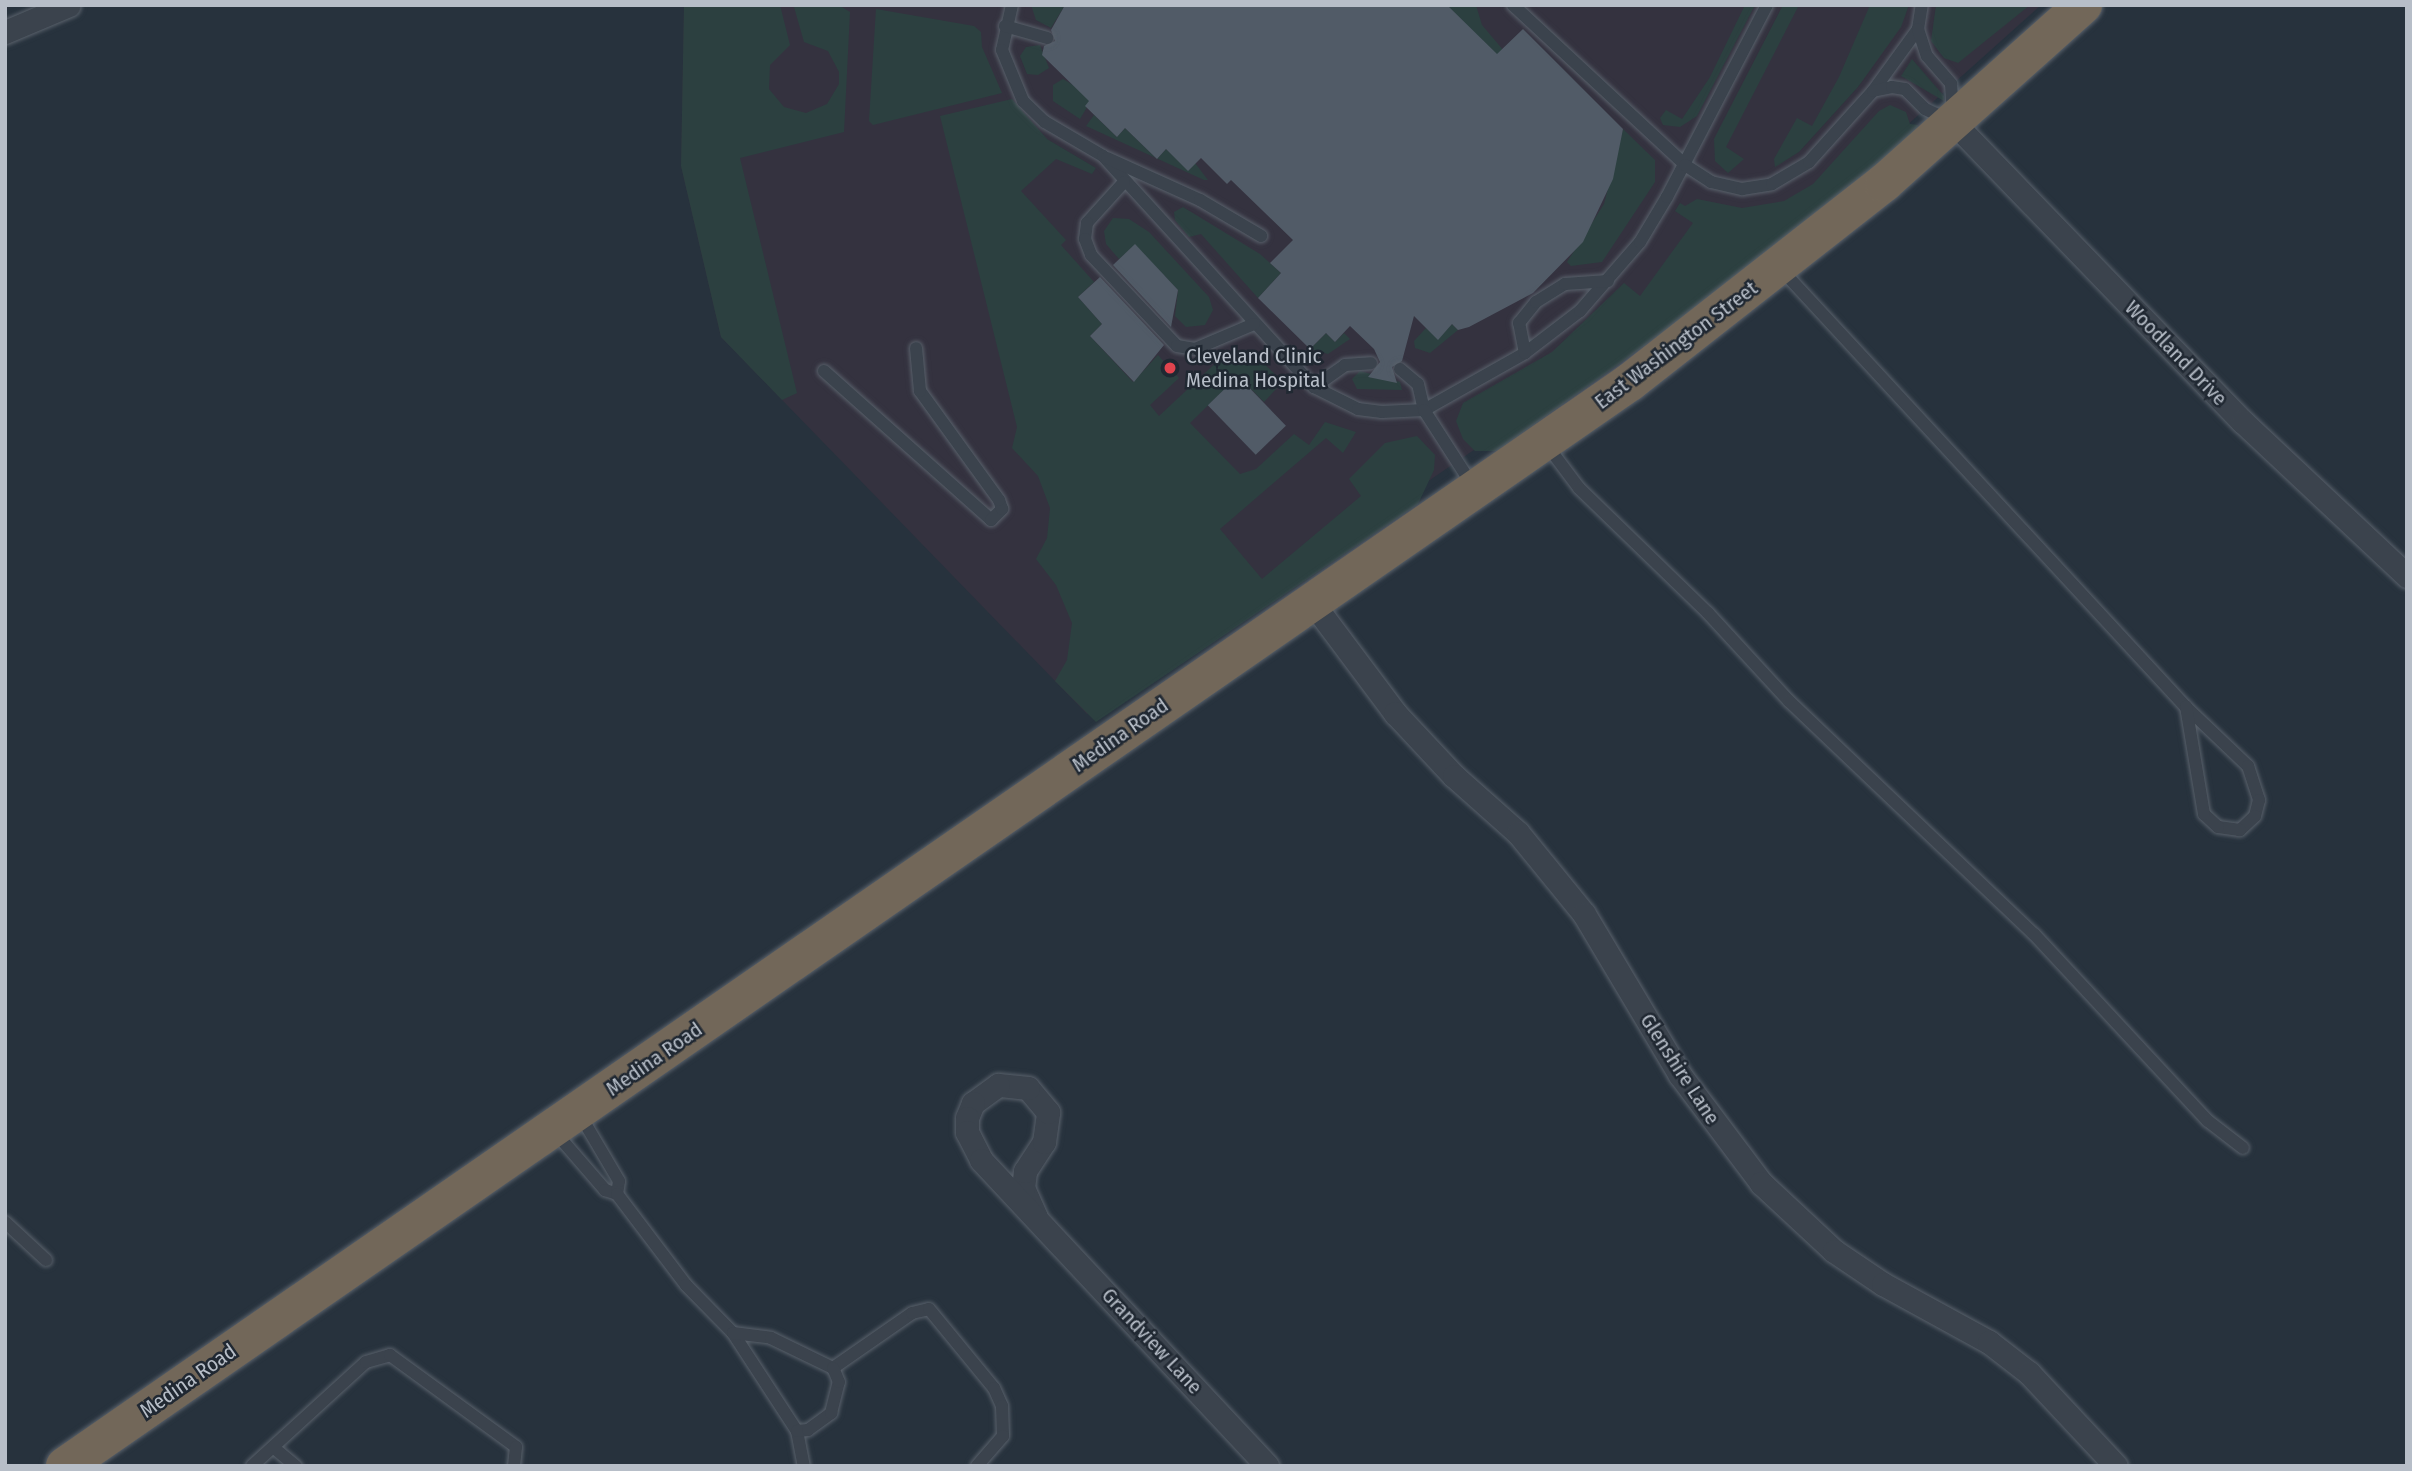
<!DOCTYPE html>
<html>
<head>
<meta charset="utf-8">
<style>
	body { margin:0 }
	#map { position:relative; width:2412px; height:1471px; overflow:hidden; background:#27323d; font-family:"Fira Sans Condensed",sans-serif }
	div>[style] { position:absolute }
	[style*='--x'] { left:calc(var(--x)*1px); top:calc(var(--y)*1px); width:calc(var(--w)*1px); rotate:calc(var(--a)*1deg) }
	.medical>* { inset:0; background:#34323f }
	.green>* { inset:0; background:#2c4040 }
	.building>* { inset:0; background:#515b67; transform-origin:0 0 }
	.roads { filter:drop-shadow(0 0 2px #59616b) drop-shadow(0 0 2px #59616b) }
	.lane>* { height:12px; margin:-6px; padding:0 6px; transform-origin:6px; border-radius:6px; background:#3b434d }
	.street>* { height:23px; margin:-11.5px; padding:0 11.5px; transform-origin:11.5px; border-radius:11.5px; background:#3b434d }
	.highway>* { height:38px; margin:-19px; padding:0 19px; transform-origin:19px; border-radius:19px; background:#726759 }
	.dots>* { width:19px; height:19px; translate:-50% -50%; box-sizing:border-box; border:4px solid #202832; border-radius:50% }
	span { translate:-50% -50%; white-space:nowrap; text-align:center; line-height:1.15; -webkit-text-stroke:5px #202832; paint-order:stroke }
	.street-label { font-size:21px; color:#b7bec8 }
	.poi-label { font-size:21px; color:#b7bec8 }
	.left { translate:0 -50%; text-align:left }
	.frame { position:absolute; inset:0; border:7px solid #b7bec8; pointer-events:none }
</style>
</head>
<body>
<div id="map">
	<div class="medical">
		<div style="clip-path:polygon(684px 5px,2041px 5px,1847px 179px,1512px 424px,1087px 714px,721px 337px,681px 166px)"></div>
	</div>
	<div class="green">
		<div style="clip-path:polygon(684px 5px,780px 5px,790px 45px,770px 65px,769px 89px,784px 107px,806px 113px,827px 104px,839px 84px,839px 72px,828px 51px,804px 42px,794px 7px,840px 6px,850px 12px,844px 132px,740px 158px,797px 393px,782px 400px,721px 337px,681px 166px)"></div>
		<div style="clip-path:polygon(1031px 5px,1065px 5px,1051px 28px,1036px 20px)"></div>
		<div style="clip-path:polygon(1447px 5px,1476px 5px,1482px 25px,1504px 51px,1494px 61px)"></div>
		<div style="clip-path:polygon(1745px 5px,1755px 5px,1697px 116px,1680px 127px,1663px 125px,1660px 118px,1666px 110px,1682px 119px,1710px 77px)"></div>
		<div style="clip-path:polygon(1783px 5px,1799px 5px,1726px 147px,1744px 159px,1728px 173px,1715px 161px,1714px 139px)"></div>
		<div style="clip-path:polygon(1870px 5px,1909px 5px,1901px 27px,1858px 87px,1799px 152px,1775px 167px,1774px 159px,1797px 118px,1812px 126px,1839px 77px)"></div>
		<div style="clip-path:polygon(1936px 5px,2030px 5px,1958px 63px,1944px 58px,1931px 41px)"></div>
		<div style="clip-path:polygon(876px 9px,974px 26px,981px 32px,982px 47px,1002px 93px,873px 125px,869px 121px)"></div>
		<div style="clip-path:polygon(1040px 45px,1049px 68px,1038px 75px,1027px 74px,1020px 56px,1026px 47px)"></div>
		<div style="clip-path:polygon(1912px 59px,1944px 96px,1944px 101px,1901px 76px)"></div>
		<div style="clip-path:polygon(1063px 79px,1093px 97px,1080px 119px,1053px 101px,1053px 85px)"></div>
		<div style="clip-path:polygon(1012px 99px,1047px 139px,1096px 168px,1092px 174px,1056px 159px,1021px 191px,1066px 240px,1061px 245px,1094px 282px,1078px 297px,1102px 324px,1090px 336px,1133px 382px,1158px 355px,1179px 378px,1150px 405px,1159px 416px,1221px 358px,1243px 352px,1257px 357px,1278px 377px,1277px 388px,1264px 402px,1238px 376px,1190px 423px,1240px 474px,1256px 469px,1294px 434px,1309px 445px,1325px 422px,1356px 432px,1343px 453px,1326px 438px,1220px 529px,1262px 579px,1361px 496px,1349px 479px,1385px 443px,1417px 436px,1435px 455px,1434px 470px,1418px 504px,1096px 722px,1055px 681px,1067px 660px,1072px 623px,1056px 585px,1036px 559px,1047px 538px,1050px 508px,1038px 476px,1012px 448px,1017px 427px,940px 116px)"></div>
		<div style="clip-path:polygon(1890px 105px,1906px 112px,1910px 124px,1918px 125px,1916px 131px,1760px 263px,1497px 451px,1475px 451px,1463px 439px,1456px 421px,1463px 403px,1552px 352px,1624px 283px,1640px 296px,1693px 223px,1675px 211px,1680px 203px,1685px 206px,1697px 199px,1742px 208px,1784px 201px,1813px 184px,1879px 111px)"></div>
		<div style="clip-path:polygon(1094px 115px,1117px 137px,1125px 128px,1157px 159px,1166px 149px,1188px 170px,1195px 163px,1208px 180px,1204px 180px,1086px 126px)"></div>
		<div style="clip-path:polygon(1623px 129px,1655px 160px,1655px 182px,1602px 262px,1571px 266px,1567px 262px,1604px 204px)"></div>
		<div style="clip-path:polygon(1183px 207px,1260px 254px,1281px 273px,1258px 298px,1201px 234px,1189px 237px,1175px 220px,1174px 212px)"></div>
		<div style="clip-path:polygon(1113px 218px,1129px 219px,1149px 232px,1209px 297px,1213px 310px,1205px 325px,1186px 327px,1175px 316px,1178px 290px,1135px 245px,1119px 259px,1106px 244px,1104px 231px)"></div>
		<div style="clip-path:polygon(1452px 324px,1458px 330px,1430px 353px,1415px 348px,1414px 341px,1426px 328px,1438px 339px)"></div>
		<div style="clip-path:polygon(1326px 333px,1335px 342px,1344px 333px,1350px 339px,1328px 354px,1310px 349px)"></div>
		<div style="clip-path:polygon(1360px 371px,1400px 382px,1402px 390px,1357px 389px,1352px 379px)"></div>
	</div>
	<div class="building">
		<div style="clip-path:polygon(1065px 5px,1447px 5px,1497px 54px,1523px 29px,1623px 129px,1613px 179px,1583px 242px,1533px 293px,1469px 327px,1458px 330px,1452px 324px,1438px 340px,1414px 316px,1402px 361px,1392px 367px,1397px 383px,1368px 377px,1380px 362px,1374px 349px,1350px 326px,1335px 342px,1326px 333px,1310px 349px,1258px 298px,1281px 273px,1270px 263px,1293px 240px,1231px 180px,1227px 184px,1201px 158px,1188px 171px,1166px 149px,1157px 159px,1125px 128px,1117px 137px,1085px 106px,1089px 101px,1042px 55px,1044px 46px,1055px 41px,1051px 30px)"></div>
		<div style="clip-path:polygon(1135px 244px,1178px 290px,1171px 327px,1113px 265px)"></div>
		<div style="clip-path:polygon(1100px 277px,1164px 345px,1134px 382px,1090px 336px,1102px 324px,1078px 297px)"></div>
		<div style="left:1238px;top:376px;width:69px;height:42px;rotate:46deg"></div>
	</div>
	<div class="roads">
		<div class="lane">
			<div style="--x:1012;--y:5;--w:46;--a:102.5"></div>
			<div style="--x:1002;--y:50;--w:55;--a:67.6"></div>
			<div style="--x:1023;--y:101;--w:30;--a:44"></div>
			<div style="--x:1045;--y:122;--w:67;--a:30.4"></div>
			<div style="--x:1103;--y:156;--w:313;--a:47.6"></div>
			<div style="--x:1314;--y:387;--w:49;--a:26.6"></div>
			<div style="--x:1358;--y:409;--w:24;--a:7"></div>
			<div style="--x:1382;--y:412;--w:42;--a:-2.7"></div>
			<div style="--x:1424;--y:410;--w:116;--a:-29.4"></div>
			<div style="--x:1525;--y:353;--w:69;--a:-37.4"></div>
			<div style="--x:1580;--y:311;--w:91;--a:-49"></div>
			<div style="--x:1640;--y:242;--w:52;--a:-59"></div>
			<div style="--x:1667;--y:197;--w:216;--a:-62.5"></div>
			<div style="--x:1513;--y:5;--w:235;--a:42.9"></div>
			<div style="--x:1685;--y:165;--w:31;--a:33"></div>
			<div style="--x:1711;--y:182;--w:32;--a:13"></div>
			<div style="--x:1742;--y:189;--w:30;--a:-9"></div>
			<div style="--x:1772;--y:184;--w:43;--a:-30.7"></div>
			<div style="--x:1809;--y:162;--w:96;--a:-48"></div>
			<div style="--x:1873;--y:91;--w:77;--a:-54"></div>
			<div style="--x:1918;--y:29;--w:24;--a:-81"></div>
			<div style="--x:1005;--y:26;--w:44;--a:15.9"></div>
			<div style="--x:1918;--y:29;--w:28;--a:72"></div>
			<div style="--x:1927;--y:56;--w:37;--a:49"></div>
			<div style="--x:1951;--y:84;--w:27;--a:86"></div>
			<div style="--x:1873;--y:91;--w:19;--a:-12"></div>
			<div style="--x:1892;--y:87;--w:13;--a:9"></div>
			<div style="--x:1905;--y:89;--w:28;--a:45"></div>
			<div style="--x:1925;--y:109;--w:26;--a:25"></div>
			<div style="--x:1107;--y:158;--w:102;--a:24.3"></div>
			<div style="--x:1200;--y:200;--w:71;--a:30.5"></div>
			<div style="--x:1124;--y:182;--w:55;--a:132.1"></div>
			<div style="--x:1087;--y:223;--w:16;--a:97"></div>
			<div style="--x:1085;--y:239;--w:17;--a:69"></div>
			<div style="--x:1091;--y:255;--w:125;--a:46.6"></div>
			<div style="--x:1177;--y:346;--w:18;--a:9"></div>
			<div style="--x:1195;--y:349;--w:64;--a:-23"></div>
			<div style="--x:1780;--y:268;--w:598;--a:47.24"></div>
			<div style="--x:2186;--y:707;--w:86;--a:43.6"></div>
			<div style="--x:2248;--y:766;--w:36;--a:72"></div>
			<div style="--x:2259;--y:800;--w:16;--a:104"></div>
			<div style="--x:2255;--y:816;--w:21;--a:137"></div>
			<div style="--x:2240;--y:830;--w:22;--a:-172"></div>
			<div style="--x:2218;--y:827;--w:19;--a:-137"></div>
			<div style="--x:2204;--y:814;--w:109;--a:-99.5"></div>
			<div style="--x:1525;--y:353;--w:31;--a:-101"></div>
			<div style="--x:1519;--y:323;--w:27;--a:-51"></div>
			<div style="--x:1536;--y:302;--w:34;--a:-32"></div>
			<div style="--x:1565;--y:284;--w:43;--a:-4"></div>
			<div style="--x:1400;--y:369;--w:23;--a:40"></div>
			<div style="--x:1418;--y:384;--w:27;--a:77"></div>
			<div style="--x:1424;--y:410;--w:90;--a:57.2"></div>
			<div style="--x:824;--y:371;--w:224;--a:41.7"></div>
			<div style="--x:991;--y:520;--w:16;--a:-45"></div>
			<div style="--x:1002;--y:509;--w:9;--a:-108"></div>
			<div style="--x:999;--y:500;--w:135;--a:-125.9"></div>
			<div style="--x:920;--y:391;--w:43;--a:-95.3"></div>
			<div style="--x:1314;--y:387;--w:38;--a:-35"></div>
			<div style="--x:1345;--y:365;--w:26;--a:-4"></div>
			<div style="--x:1546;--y:444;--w:55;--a:53.1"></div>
			<div style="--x:1579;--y:488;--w:180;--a:44.1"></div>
			<div style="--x:1708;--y:613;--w:120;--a:47.4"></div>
			<div style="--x:1789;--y:701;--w:338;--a:43.6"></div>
			<div style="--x:2034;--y:934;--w:255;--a:47.1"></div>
			<div style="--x:2208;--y:1121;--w:44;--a:37.6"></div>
			<div style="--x:555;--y:1132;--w:77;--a:49.2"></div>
			<div style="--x:605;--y:1190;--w:13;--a:18"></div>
			<div style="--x:617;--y:1194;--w:13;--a:-81"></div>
			<div style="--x:619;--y:1181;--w:79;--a:-120.5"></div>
			<div style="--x:617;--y:1194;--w:114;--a:52.8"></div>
			<div style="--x:686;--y:1285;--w:67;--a:45.6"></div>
			<div style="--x:733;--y:1333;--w:117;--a:56.9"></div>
			<div style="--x:797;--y:1431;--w:36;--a:79"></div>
			<div style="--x:5;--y:1222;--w:56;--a:42.8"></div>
			<div style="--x:733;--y:1333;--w:38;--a:7"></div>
			<div style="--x:771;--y:1338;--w:69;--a:25.8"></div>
			<div style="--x:833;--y:1368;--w:96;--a:-34.8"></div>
			<div style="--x:912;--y:1313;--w:17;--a:-13"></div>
			<div style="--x:929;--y:1309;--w:102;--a:50.6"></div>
			<div style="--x:994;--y:1388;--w:20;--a:66"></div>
			<div style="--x:1002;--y:1406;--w:30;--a:88"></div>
			<div style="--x:1003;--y:1436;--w:40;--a:131"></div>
			<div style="--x:797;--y:1431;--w:11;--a:-5"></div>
			<div style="--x:808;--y:1430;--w:29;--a:-36"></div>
			<div style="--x:831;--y:1413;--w:32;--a:-76"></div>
			<div style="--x:839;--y:1382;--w:15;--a:-113"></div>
			<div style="--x:273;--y:1447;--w:30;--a:40"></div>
			<div style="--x:252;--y:1466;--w:154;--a:-42.4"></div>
			<div style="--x:366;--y:1362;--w:25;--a:-16"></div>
			<div style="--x:390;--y:1355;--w:156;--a:36.1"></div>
			<div style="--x:516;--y:1447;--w:19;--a:96"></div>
		</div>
		<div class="street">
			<div style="--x:5;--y:32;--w:69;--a:-22.9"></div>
			<div style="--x:1954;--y:123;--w:416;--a:46"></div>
			<div style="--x:2243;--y:422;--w:225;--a:43.2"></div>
			<div style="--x:1312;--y:602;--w:139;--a:53.2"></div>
			<div style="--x:1395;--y:713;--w:86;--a:46.9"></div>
			<div style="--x:1454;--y:776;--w:86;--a:41.7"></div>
			<div style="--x:1518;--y:833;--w:104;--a:50.8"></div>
			<div style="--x:1584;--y:914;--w:187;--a:59.2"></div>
			<div style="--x:1680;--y:1075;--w:135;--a:53.1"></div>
			<div style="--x:1761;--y:1183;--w:100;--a:43"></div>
			<div style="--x:1834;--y:1251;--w:59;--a:34"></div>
			<div style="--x:1883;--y:1284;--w:121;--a:28.7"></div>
			<div style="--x:1989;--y:1342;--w:51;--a:37.8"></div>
			<div style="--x:2029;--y:1373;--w:127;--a:46.9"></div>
			<div style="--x:1036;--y:1217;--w:32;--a:-114"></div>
			<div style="--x:1023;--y:1188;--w:17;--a:-83"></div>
			<div style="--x:1025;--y:1171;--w:35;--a:-57"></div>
			<div style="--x:1044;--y:1142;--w:30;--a:-82"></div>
			<div style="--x:1048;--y:1112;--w:31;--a:-130"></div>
			<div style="--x:1028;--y:1088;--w:30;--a:-174"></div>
			<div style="--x:998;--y:1085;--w:31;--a:144"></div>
			<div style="--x:973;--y:1103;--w:16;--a:112"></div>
			<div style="--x:967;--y:1118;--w:14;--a:90"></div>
			<div style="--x:967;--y:1132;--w:31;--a:63"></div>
			<div style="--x:981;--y:1160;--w:419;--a:46.9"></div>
		</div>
		<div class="highway">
			<div style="--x:65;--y:1466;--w:1904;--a:-34.71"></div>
			<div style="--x:1630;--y:382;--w:323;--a:-38.1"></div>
			<div style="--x:1884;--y:183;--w:267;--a:-41.8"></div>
		</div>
	</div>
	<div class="dots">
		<div style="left:1170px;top:368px;background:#e0444e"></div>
	</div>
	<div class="street-label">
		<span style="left:1676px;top:345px;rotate:-37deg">East Washington Street</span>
		<span style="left:2176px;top:353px;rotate:46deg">Woodland Drive</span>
		<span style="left:1120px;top:735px;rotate:-35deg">Medina Road</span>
		<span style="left:654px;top:1059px;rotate:-35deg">Medina Road</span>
		<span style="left:1680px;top:1069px;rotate:57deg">Glenshire Lane</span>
		<span style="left:1152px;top:1341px;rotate:47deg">Grandview Lane</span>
		<span style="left:188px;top:1381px;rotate:-35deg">Medina Road</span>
	</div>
	<div class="poi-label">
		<span class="left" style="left:1186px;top:368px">Cleveland Clinic<br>Medina Hospital</span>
	</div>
	<div class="frame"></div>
</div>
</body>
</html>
